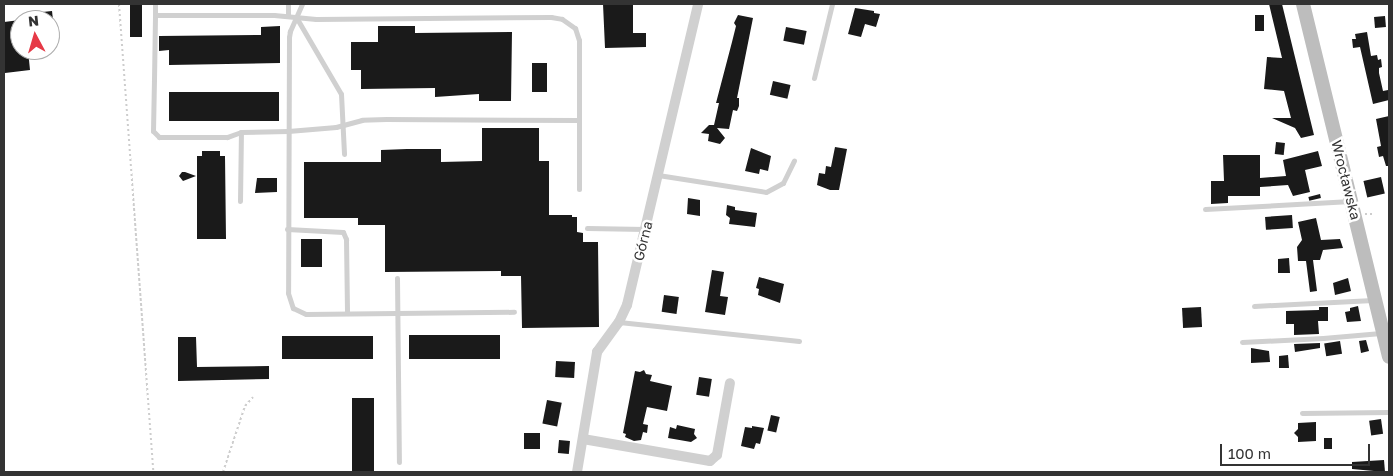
<!DOCTYPE html>
<html>
<head>
<meta charset="utf-8">
<style>
	body { margin:0 }
	#map { position:relative; width:1393px; height:476px; overflow:hidden; background:#fff; font-family:"Golos Text",sans-serif }
	div>[style] { position:absolute }
	[style*='--x'] { left:calc(var(--x)*1px); top:calc(var(--y)*1px); width:calc(var(--w)*1px); rotate:calc(var(--a)*1deg) }
	.building>* { inset:0; background:#1a1a1a; transform-origin:0 0 }
	.path>* { height:2px; margin-top:-1px; transform-origin:0; background:repeating-linear-gradient(90deg,#cdcdcd 0 2.5px,transparent 0 5px) }
	.lane>* { height:5px; margin:-2.5px; padding:0 2.5px; transform-origin:2.5px; border-radius:2.5px; background:#d0d0d0 }
	.street>* { height:10px; margin:-5px; padding:0 5px; transform-origin:5px; border-radius:5px; background:#d0d0d0 }
	.secondary>* { height:14px; margin:-7px; padding:0 7px; transform-origin:7px; border-radius:7px; background:#bdbdbd }
	span { translate:-50% -50%; white-space:nowrap; text-align:center; line-height:1.15; -webkit-text-stroke:5px #fff; paint-order:stroke }
	.street-label { font-size:14px; color:#333 }
	.frame { position:absolute; inset:0; border:5px solid #333; pointer-events:none }
	.north { position:absolute; left:10px; top:10px; width:50px; height:50px; box-sizing:border-box; background:#fff; border:1px solid #adadad; border-radius:50%; rotate:354deg; font-size:14px; font-weight:700; line-height:20px; text-align:center; color:#333 }
	.north::after { content:''; display:block; margin:auto; width:18px; height:22px; background:#e63946; clip-path:polygon(50% 0,100% 100%,50% 72%,0 100%) }
	.scale { position:absolute; left:1220px; top:444px; width:150px; height:22px; box-sizing:border-box; border:2px solid #333; border-top:0; padding-left:6px; font-size:15px; line-height:18px; white-space:nowrap; color:#333; -webkit-text-stroke:4px #fff; paint-order:stroke }
</style>
</head>
<body>
<div id="map">
	<div class="building">
		<div style="left:130px;top:4px;width:12px;height:33px"></div>
		<div style="clip-path:polygon(603px 4px,633px 4px,633px 33px,646px 33px,646px 47px,605px 48px)"></div>
		<div style="clip-path:polygon(1269px 4px,1282px 4px,1314px 135px,1301px 138px,1295px 128px,1272px 118px,1291px 118px,1284px 91px,1264px 89px,1267px 57px,1282px 58px)"></div>
		<div style="clip-path:polygon(855px 8px,874px 11px,874px 13px,880px 14px,876px 27px,865px 24px,861px 37px,848px 34px)"></div>
		<div style="clip-path:polygon(52px 11px,53px 20px,33px 20px,33px 13px)"></div>
		<div style="clip-path:polygon(738px 15px,753px 18px,737px 98px,739px 98px,739px 106px,737px 111px,733px 110px,729px 129px,717px 128px,725px 138px,720px 144px,708px 141px,709px 134px,701px 133px,709px 125px,714px 125px,719px 103px,716px 103px,732px 42px,736px 26px,734px 23px)"></div>
		<div style="left:1255px;top:15px;width:9px;height:16px"></div>
		<div style="left:1385px;top:16px;width:11px;height:11px;rotate:85deg"></div>
		<div style="clip-path:polygon(20px 20px,20px 50px,28px 50px,30px 70px,5px 73px,4px 22px)"></div>
		<div style="clip-path:polygon(280px 26px,280px 63px,169px 65px,169px 50px,159px 51px,159px 36px,261px 35px,261px 27px)"></div>
		<div style="clip-path:polygon(378px 26px,415px 26px,415px 33px,512px 32px,511px 101px,479px 101px,479px 94px,435px 97px,435px 88px,361px 89px,361px 70px,351px 70px,351px 42px,378px 42px)"></div>
		<div style="left:786px;top:27px;width:21px;height:14px;rotate:11deg"></div>
		<div style="clip-path:polygon(1367px 32px,1371px 56px,1377px 55px,1378px 60px,1381px 59px,1382px 67px,1379px 68px,1379px 73px,1383px 91px,1388px 90px,1389px 95px,1389px 100px,1373px 104px,1360px 47px,1353px 48px,1352px 39px,1356px 39px,1355px 34px)"></div>
		<div style="left:532px;top:63px;width:15px;height:29px"></div>
		<div style="left:773px;top:81px;width:18px;height:14px;rotate:13deg"></div>
		<div style="left:279px;top:92px;width:29px;height:110px;rotate:90deg"></div>
		<div style="clip-path:polygon(1389px 116px,1389px 166px,1386px 166px,1383px 156px,1379px 157px,1377px 147px,1381px 146px,1376px 119px)"></div>
		<div style="clip-path:polygon(482px 128px,539px 128px,539px 161px,549px 161px,549px 215px,572px 215px,572px 217px,577px 217px,577px 232px,583px 233px,583px 242px,598px 242px,599px 327px,522px 328px,521px 276px,501px 276px,501px 271px,385px 272px,385px 225px,358px 225px,358px 218px,304px 218px,304px 162px,381px 162px,381px 150px,407px 149px,441px 149px,441px 162px,482px 161px)"></div>
		<div style="left:1276px;top:142px;width:9px;height:12px;rotate:6deg"></div>
		<div style="clip-path:polygon(835px 147px,847px 149px,839px 190px,830px 190px,817px 185px,819px 173px,825px 174px,826px 166px,831px 167px)"></div>
		<div style="clip-path:polygon(751px 148px,771px 156px,768px 171px,760px 169px,759px 174px,745px 171px)"></div>
		<div style="clip-path:polygon(202px 151px,220px 151px,220px 156px,225px 156px,226px 239px,197px 239px,197px 156px,202px 156px)"></div>
		<div style="clip-path:polygon(1318px 151px,1322px 166px,1305px 170px,1310px 192px,1293px 196px,1288px 185px,1260px 187px,1260px 196px,1228px 196px,1228px 203px,1211px 204px,1211px 181px,1224px 181px,1223px 155px,1260px 155px,1260px 178px,1286px 176px,1283px 160px)"></div>
		<div style="clip-path:polygon(182px 172px,185px 172px,196px 176px,183px 181px,179px 176px)"></div>
		<div style="left:1381px;top:177px;width:17px;height:18px;rotate:77deg"></div>
		<div style="clip-path:polygon(257px 178px,277px 178px,277px 192px,255px 193px)"></div>
		<div style="left:1320px;top:194px;width:4px;height:12px;rotate:76deg"></div>
		<div style="clip-path:polygon(688px 198px,700px 200px,700px 216px,687px 214px)"></div>
		<div style="clip-path:polygon(727px 205px,735px 207px,735px 210px,757px 213px,755px 227px,729px 224px,730px 218px,726px 215px)"></div>
		<div style="left:1292px;top:215px;width:13px;height:27px;rotate:86deg"></div>
		<div style="clip-path:polygon(1316px 218px,1321px 240px,1340px 239px,1343px 248px,1323px 250px,1320px 260px,1313px 260px,1317px 291px,1310px 292px,1306px 261px,1298px 261px,1297px 247px,1302px 240px,1298px 222px)"></div>
		<div style="left:301px;top:239px;width:21px;height:28px"></div>
		<div style="clip-path:polygon(1289px 258px,1290px 273px,1278px 273px,1278px 259px)"></div>
		<div style="clip-path:polygon(712px 270px,724px 272px,720px 296px,728px 297px,725px 315px,705px 312px)"></div>
		<div style="clip-path:polygon(759px 277px,784px 284px,780px 303px,758px 295px,759px 289px,756px 288px)"></div>
		<div style="clip-path:polygon(1348px 278px,1351px 291px,1335px 295px,1333px 283px)"></div>
		<div style="left:664px;top:295px;width:15px;height:17px;rotate:8deg"></div>
		<div style="clip-path:polygon(1358px 306px,1361px 321px,1347px 322px,1345px 312px,1350px 311px,1350px 308px)"></div>
		<div style="left:1201px;top:307px;width:20px;height:19px;rotate:87deg"></div>
		<div style="clip-path:polygon(1319px 307px,1328px 307px,1328px 321px,1318px 321px,1319px 334px,1294px 335px,1294px 324px,1286px 324px,1286px 311px,1319px 310px)"></div>
		<div style="left:500px;top:335px;width:24px;height:91px;rotate:90deg"></div>
		<div style="left:373px;top:336px;width:23px;height:91px;rotate:90deg"></div>
		<div style="clip-path:polygon(178px 337px,196px 337px,197px 367px,269px 366px,269px 379px,178px 381px)"></div>
		<div style="clip-path:polygon(1366px 340px,1369px 351px,1361px 353px,1359px 341px)"></div>
		<div style="left:1340px;top:341px;width:13px;height:16px;rotate:81deg"></div>
		<div style="clip-path:polygon(1320px 343px,1320px 348px,1295px 352px,1294px 344px)"></div>
		<div style="clip-path:polygon(1251px 348px,1269px 351px,1270px 362px,1251px 363px)"></div>
		<div style="clip-path:polygon(1288px 355px,1289px 368px,1279px 368px,1279px 356px)"></div>
		<div style="left:556px;top:361px;width:19px;height:16px;rotate:3deg"></div>
		<div style="clip-path:polygon(644px 370px,646px 374px,652px 375px,650px 381px,672px 386px,667px 411px,647px 407px,643px 424px,648px 425px,647px 433px,643px 432px,641px 440px,634px 441px,625px 437px,626px 434px,623px 433px,635px 371px,640px 372px)"></div>
		<div style="left:699px;top:377px;width:13px;height:18px;rotate:9deg"></div>
		<div style="left:352px;top:398px;width:22px;height:73px"></div>
		<div style="left:547px;top:400px;width:15px;height:24px;rotate:11deg"></div>
		<div style="left:771px;top:415px;width:9px;height:16px;rotate:13deg"></div>
		<div style="left:1381px;top:419px;width:15px;height:12px;rotate:82deg"></div>
		<div style="clip-path:polygon(1316px 422px,1316px 441px,1298px 442px,1298px 437px,1294px 433px,1298px 429px,1298px 423px)"></div>
		<div style="clip-path:polygon(677px 425px,695px 429px,694px 434px,697px 438px,691px 442px,668px 438px,670px 427px,676px 429px)"></div>
		<div style="clip-path:polygon(752px 426px,764px 428px,760px 444px,756px 443px,754px 449px,741px 446px,745px 427px,752px 428px)"></div>
		<div style="left:524px;top:433px;width:16px;height:16px"></div>
		<div style="left:1324px;top:438px;width:8px;height:11px"></div>
		<div style="left:559px;top:440px;width:11px;height:13px;rotate:5deg"></div>
		<div style="clip-path:polygon(1384px 460px,1385px 472px,1352px 469px,1352px 462px)"></div>
	</div>
	<div class="path">
		<div style="--x:119;--y:4;--w:469;--a:85.8"></div>
		<div style="--x:1365;--y:214;--w:10;--a:0"></div>
		<div style="--x:223;--y:472;--w:70;--a:-71.6"></div>
		<div style="--x:245;--y:406;--w:12;--a:-48"></div>
	</div>
	<div class="lane">
		<div style="--x:288;--y:4;--w:12;--a:90"></div>
		<div style="--x:302;--y:4;--w:30;--a:114"></div>
		<div style="--x:290;--y:31;--w:6;--a:99"></div>
		<div style="--x:289;--y:37;--w:256;--a:90.2"></div>
		<div style="--x:288;--y:293;--w:16;--a:72"></div>
		<div style="--x:293;--y:308;--w:14;--a:25"></div>
		<div style="--x:306;--y:314;--w:208;--a:-0.6"></div>
		<div style="--x:155;--y:15;--w:119;--a:0"></div>
		<div style="--x:274;--y:15;--w:42;--a:5.4"></div>
		<div style="--x:316;--y:19;--w:235;--a:-0.5"></div>
		<div style="--x:551;--y:17;--w:11;--a:10"></div>
		<div style="--x:562;--y:19;--w:16;--a:35"></div>
		<div style="--x:575;--y:28;--w:13;--a:72"></div>
		<div style="--x:579;--y:40;--w:80;--a:90"></div>
		<div style="--x:579;--y:120;--w:193;--a:-179.7"></div>
		<div style="--x:386;--y:119;--w:24;--a:178"></div>
		<div style="--x:362;--y:120;--w:27;--a:165"></div>
		<div style="--x:336;--y:127;--w:48;--a:175.2"></div>
		<div style="--x:288;--y:131;--w:47;--a:178.8"></div>
		<div style="--x:241;--y:132;--w:15;--a:160"></div>
		<div style="--x:227;--y:137;--w:68;--a:180"></div>
		<div style="--x:159;--y:137;--w:8;--a:-135"></div>
		<div style="--x:153;--y:131;--w:51;--a:-88.9"></div>
		<div style="--x:154;--y:80;--w:65;--a:-89.1"></div>
		<div style="--x:155;--y:15;--w:11;--a:-90"></div>
		<div style="--x:296;--y:17;--w:89;--a:59.7"></div>
		<div style="--x:341;--y:94;--w:60;--a:87.1"></div>
		<div style="--x:814;--y:78;--w:76;--a:-76.3"></div>
		<div style="--x:658;--y:175;--w:109;--a:8.9"></div>
		<div style="--x:766;--y:192;--w:19;--a:-28"></div>
		<div style="--x:783;--y:183;--w:25;--a:-64"></div>
		<div style="--x:579;--y:189;--w:69;--a:-90"></div>
		<div style="--x:240;--y:201;--w:69;--a:-89.2"></div>
		<div style="--x:1205;--y:209;--w:146;--a:-3.1"></div>
		<div style="--x:587;--y:228;--w:58;--a:1"></div>
		<div style="--x:287;--y:229;--w:56;--a:3.1"></div>
		<div style="--x:343;--y:232;--w:8;--a:67"></div>
		<div style="--x:346;--y:239;--w:74;--a:89.2"></div>
		<div style="--x:397;--y:278;--w:184;--a:89.4"></div>
		<div style="--x:1254;--y:306;--w:119;--a:-2.9"></div>
		<div style="--x:619;--y:322;--w:181;--a:6"></div>
		<div style="--x:1242;--y:342;--w:81;--a:-2.8"></div>
		<div style="--x:1323;--y:338;--w:58;--a:-4.9"></div>
		<div style="--x:1302;--y:413;--w:87;--a:-0.7"></div>
	</div>
	<div class="street">
		<div style="--x:583;--y:439;--w:129;--a:9.8"></div>
		<div style="--x:710;--y:461;--w:9;--a:-41"></div>
		<div style="--x:717;--y:455;--w:73;--a:-79.8"></div>
		<div style="--x:577;--y:472;--w:122;--a:-80.5"></div>
		<div style="--x:597;--y:352;--w:37;--a:-54"></div>
		<div style="--x:619;--y:322;--w:19;--a:-65"></div>
		<div style="--x:627;--y:305;--w:309;--a:-76.7"></div>
	</div>
	<div class="secondary">
		<div style="--x:1303;--y:4;--w:363;--a:76.3"></div>
	</div>
	<div class="street-label">
		<span style="left:1346px;top:180px;rotate:76deg">Wrocławska</span>
		<span style="left:643px;top:241px;rotate:-76deg">Górna</span>
	</div>
	<div class="frame"></div>
	<div class="north">N</div>
	<div class="scale">100 m</div>
</div>
</body>
</html>
